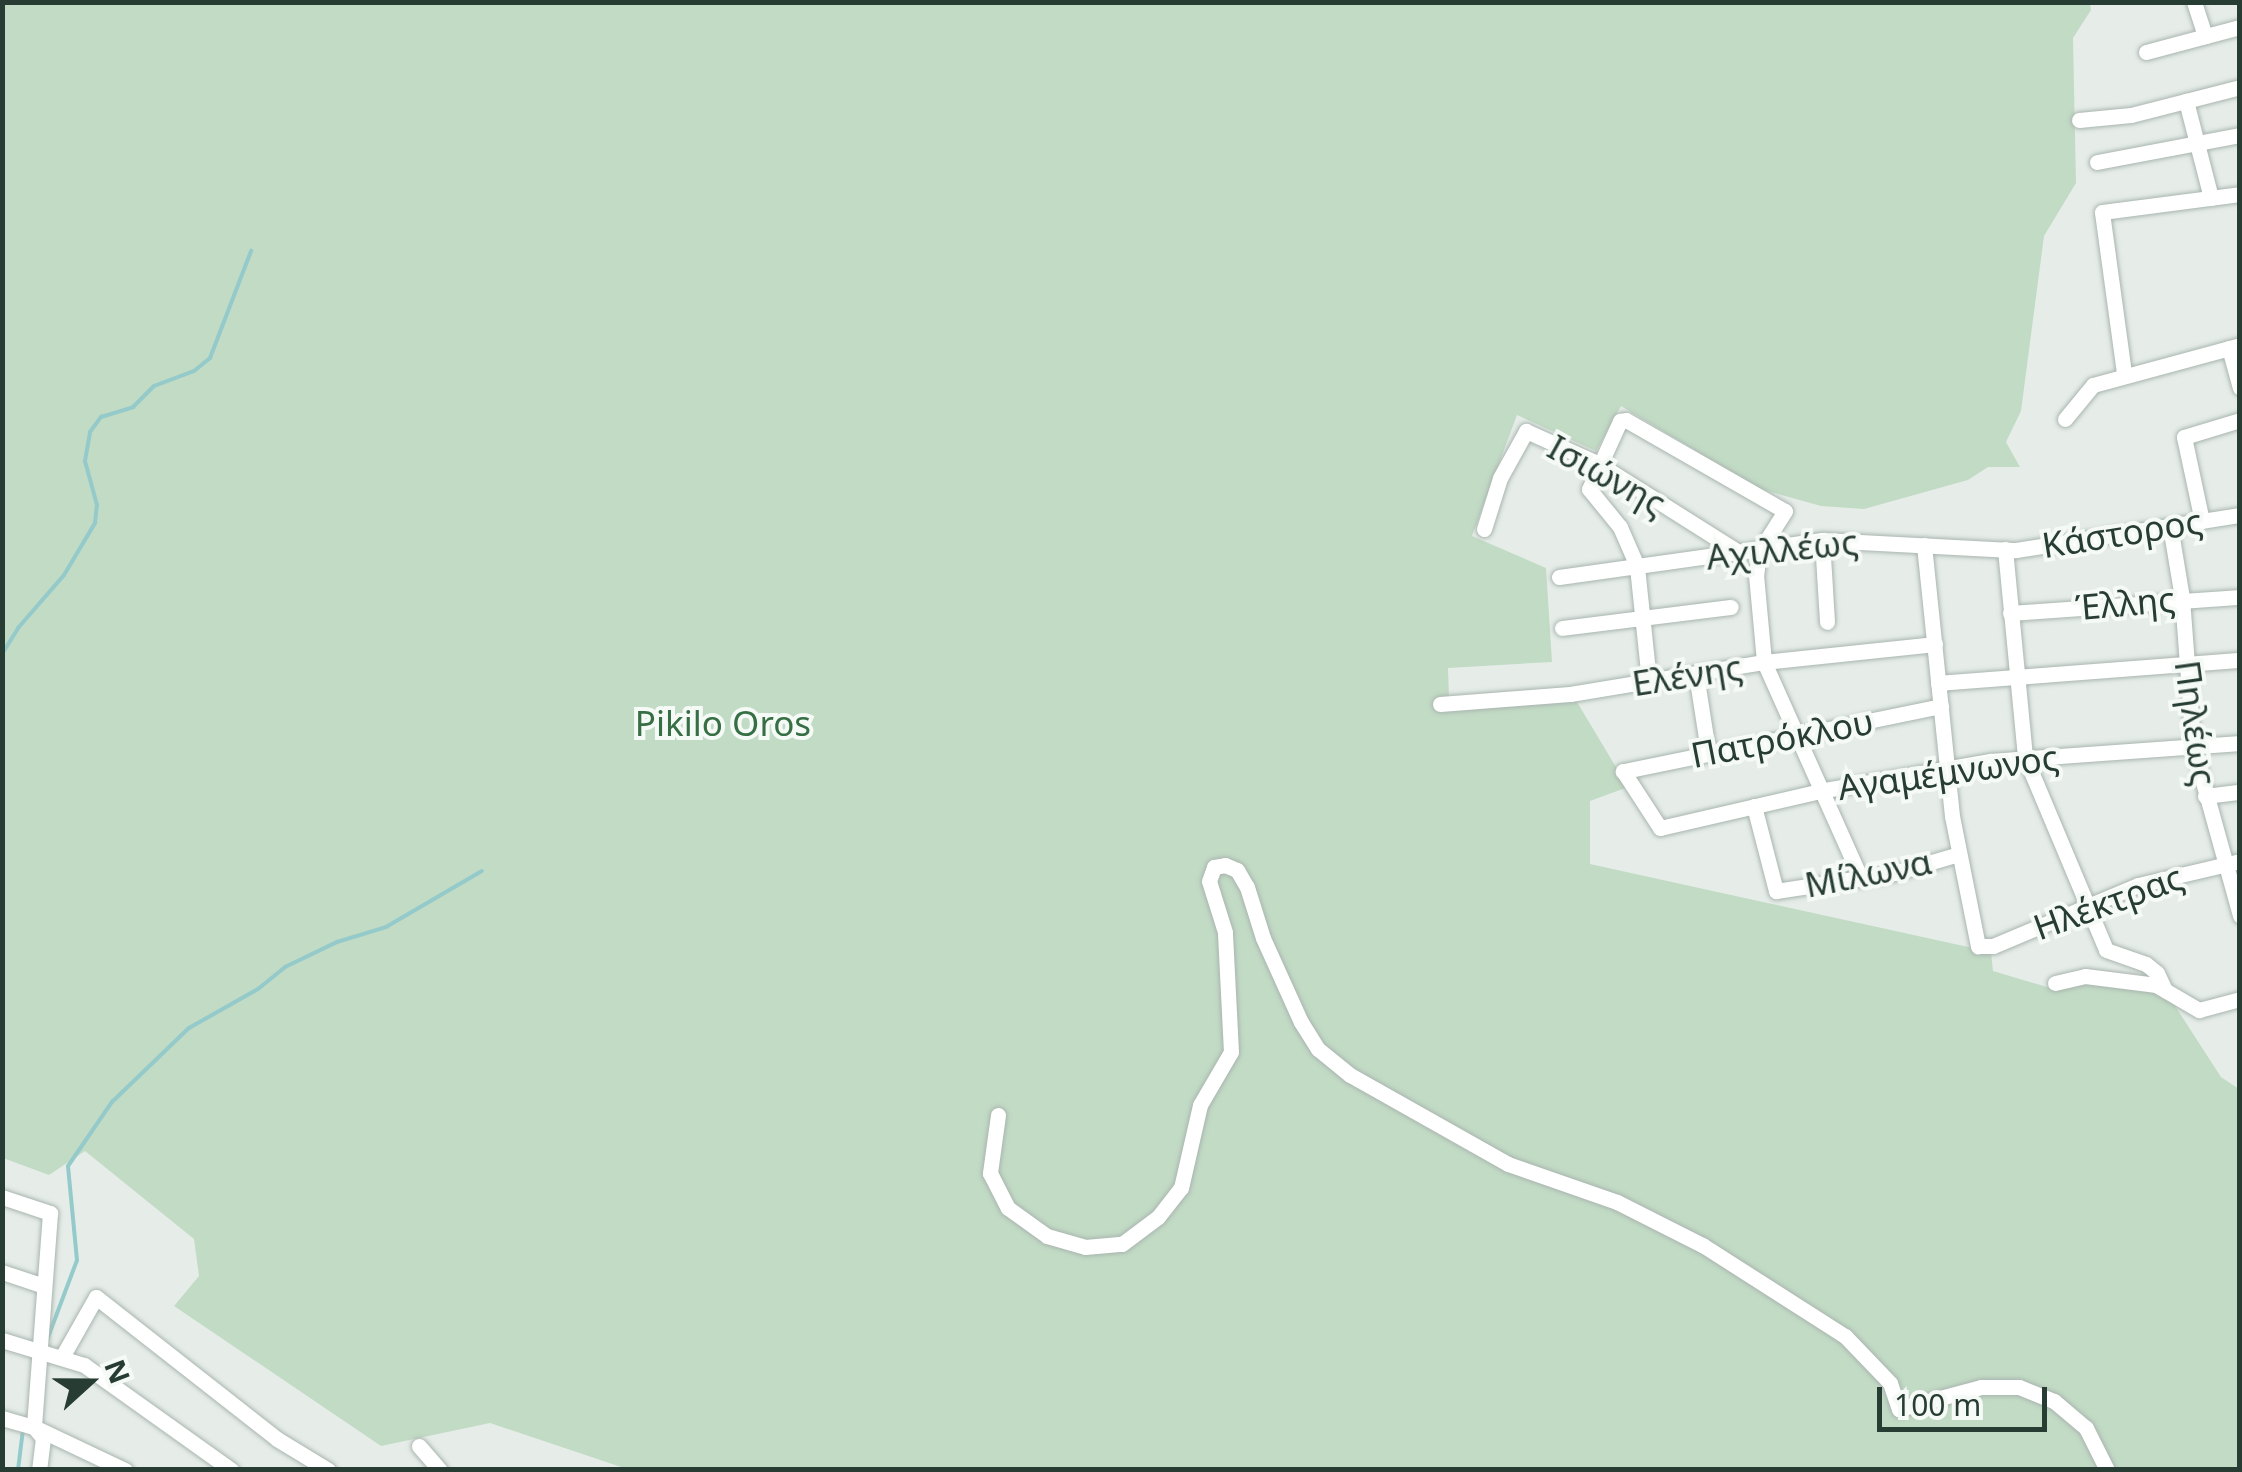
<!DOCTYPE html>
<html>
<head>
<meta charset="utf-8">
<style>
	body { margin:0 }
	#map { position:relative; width:2242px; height:1472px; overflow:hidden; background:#e6ede9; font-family:"Noto Sans",sans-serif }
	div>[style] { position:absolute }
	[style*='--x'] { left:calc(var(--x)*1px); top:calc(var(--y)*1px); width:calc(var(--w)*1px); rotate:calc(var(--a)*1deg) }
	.green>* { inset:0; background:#c2dbc5 }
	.stream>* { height:4px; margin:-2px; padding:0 2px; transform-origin:2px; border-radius:2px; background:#95cacb }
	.roads { filter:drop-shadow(0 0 2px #a9b5af) drop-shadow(0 0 2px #a9b5af) }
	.minor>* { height:15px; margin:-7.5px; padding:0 7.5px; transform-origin:7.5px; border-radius:7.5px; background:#fff }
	span { translate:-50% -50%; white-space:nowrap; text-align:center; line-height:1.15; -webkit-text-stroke:8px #f6faf7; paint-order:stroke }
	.street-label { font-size:35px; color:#273d34 }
	.park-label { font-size:35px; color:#366f44 }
	.frame { position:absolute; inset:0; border:5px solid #273d34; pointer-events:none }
	.north { position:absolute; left:40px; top:1332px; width:100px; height:100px; -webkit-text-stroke:8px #f6faf7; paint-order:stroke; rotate:69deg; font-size:28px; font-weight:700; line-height:40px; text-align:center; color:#273d34 }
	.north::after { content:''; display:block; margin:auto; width:35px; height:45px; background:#273d34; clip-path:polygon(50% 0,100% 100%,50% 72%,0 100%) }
	.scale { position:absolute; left:1877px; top:1387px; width:170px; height:45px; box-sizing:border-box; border:5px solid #273d34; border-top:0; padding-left:12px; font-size:30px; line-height:35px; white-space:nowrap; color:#273d34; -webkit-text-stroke:8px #f6faf7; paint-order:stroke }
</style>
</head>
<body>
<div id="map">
	<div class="green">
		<div style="clip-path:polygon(2px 3px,2090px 3px,2091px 10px,2073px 38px,2076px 183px,2044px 236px,2021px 411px,2006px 442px,2020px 467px,1988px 467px,1968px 480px,1864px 509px,1821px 506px,1760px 489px,1621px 406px,1596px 451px,1517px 415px,1472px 536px,1546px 568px,1552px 662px,1448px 668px,1449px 696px,1571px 692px,1628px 787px,1590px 801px,1590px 864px,1991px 952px,1993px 971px,2057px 990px,2083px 980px,2155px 988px,2168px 995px,2221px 1077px,2239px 1089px,2239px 1469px,630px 1470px,490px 1423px,381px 1446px,174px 1306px,199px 1276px,194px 1239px,85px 1151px,49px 1175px,3px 1158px)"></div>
	</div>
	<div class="stream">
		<div style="--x:2;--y:654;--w:31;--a:-58"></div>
		<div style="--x:18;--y:628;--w:70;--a:-49"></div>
		<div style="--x:64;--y:575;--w:61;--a:-59.2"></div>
		<div style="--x:95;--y:523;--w:18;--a:-84"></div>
		<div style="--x:97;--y:505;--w:46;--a:-105.3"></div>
		<div style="--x:85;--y:461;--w:29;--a:-80"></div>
		<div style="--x:90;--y:432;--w:19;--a:-54"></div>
		<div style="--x:101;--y:417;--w:34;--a:-17"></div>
		<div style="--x:133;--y:407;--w:30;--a:-45"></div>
		<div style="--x:154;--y:386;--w:43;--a:-20.6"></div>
		<div style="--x:194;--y:371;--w:21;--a:-39"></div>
		<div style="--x:210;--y:358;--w:115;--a:-69"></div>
		<div style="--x:47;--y:1340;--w:85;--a:-69.4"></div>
		<div style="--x:77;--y:1260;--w:94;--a:-95.5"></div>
		<div style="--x:68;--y:1166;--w:78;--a:-55.5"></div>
		<div style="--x:112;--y:1102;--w:107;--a:-43.9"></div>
		<div style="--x:189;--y:1028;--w:79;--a:-29.5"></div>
		<div style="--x:258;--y:989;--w:35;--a:-39"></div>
		<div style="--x:285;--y:967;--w:58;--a:-25.7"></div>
		<div style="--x:337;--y:942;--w:51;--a:-17"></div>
		<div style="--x:386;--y:927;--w:111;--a:-30.3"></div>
		<div style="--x:18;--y:1470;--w:38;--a:-83"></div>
	</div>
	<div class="roads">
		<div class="minor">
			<div style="--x:2194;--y:2;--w:36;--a:72"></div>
			<div style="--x:2146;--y:52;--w:97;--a:-14.9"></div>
			<div style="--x:2186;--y:101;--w:100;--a:75.5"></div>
			<div style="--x:2079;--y:120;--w:52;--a:-5.5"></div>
			<div style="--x:2131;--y:115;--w:113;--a:-14.4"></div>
			<div style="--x:2097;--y:162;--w:146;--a:-10.7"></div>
			<div style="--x:2229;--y:348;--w:41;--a:74.6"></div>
			<div style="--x:2124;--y:373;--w:162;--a:-97.8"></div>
			<div style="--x:2102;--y:212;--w:139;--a:-7.4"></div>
			<div style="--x:2065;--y:419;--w:44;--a:-50.5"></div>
			<div style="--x:2093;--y:385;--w:152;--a:-15.2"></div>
			<div style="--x:2202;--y:521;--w:86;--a:-102.1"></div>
			<div style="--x:2184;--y:437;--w:59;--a:-16.9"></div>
			<div style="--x:2170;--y:526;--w:73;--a:80.5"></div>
			<div style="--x:2182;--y:598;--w:148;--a:85.7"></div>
			<div style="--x:2193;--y:746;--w:176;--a:74.5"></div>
			<div style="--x:1484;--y:529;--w:53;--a:-72.6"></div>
			<div style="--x:1500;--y:478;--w:54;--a:-61"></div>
			<div style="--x:1526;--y:431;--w:80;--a:24.3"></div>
			<div style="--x:1599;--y:464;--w:165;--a:32.3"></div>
			<div style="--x:1822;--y:540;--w:82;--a:86.5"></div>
			<div style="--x:1924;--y:545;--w:272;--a:84.1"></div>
			<div style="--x:1952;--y:816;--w:133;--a:78.7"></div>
			<div style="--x:1978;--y:946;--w:15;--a:0"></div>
			<div style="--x:1993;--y:946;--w:157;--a:-22.8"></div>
			<div style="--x:2138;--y:885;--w:105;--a:-13.2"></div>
			<div style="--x:2005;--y:549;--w:209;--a:84.5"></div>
			<div style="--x:2025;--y:757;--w:209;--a:67.2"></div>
			<div style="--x:2106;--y:950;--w:42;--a:19.3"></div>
			<div style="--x:2146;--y:964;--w:14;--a:39"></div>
			<div style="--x:2157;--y:973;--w:19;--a:65"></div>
			<div style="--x:1559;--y:577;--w:266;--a:-8"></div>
			<div style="--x:1822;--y:540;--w:194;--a:3"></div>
			<div style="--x:2016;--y:550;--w:227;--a:-8.9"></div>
			<div style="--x:2010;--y:613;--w:231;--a:-4"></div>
			<div style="--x:1562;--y:628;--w:170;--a:-7.1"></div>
			<div style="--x:1696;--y:674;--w:78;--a:81.1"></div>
			<div style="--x:1649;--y:681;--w:116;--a:-96"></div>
			<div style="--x:1637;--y:566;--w:43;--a:-113.6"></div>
			<div style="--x:1620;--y:527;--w:49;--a:-129.2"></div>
			<div style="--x:1589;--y:489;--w:75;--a:-65.5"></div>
			<div style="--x:1620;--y:421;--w:6;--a:-9"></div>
			<div style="--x:1626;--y:420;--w:183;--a:29.8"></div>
			<div style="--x:1785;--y:511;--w:49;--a:122.4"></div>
			<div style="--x:1759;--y:552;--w:23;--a:97"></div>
			<div style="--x:1756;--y:575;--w:87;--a:84.7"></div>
			<div style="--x:1764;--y:662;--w:238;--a:65.9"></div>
			<div style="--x:1938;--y:683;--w:303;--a:-4.4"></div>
			<div style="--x:1440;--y:704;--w:130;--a:-4.4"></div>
			<div style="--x:1570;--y:694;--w:197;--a:-9.4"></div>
			<div style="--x:1764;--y:662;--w:172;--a:-6"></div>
			<div style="--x:1941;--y:706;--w:325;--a:168.4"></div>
			<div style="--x:1623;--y:771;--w:68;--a:57"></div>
			<div style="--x:1660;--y:828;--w:169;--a:-13"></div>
			<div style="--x:1825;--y:790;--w:168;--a:-10"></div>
			<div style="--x:1990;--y:761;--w:251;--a:-4.1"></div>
			<div style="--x:2205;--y:796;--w:35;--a:-7"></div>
			<div style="--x:1754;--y:806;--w:88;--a:75.5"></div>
			<div style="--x:1776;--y:891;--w:119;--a:-8.7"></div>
			<div style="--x:1894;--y:873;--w:68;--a:-16.3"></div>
			<div style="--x:2055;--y:983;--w:31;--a:-13"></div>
			<div style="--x:2085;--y:976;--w:72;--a:7.2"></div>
			<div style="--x:2156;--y:985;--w:50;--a:30.2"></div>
			<div style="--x:2199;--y:1010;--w:42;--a:-15"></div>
			<div style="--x:998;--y:1115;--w:59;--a:97.9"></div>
			<div style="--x:990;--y:1173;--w:39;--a:63"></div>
			<div style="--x:1008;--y:1208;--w:48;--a:35.7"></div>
			<div style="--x:1047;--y:1236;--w:40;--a:16"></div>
			<div style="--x:1085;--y:1247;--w:37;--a:-5"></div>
			<div style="--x:1122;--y:1244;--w:45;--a:-36.9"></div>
			<div style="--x:1158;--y:1217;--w:37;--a:-52"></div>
			<div style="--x:1181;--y:1188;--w:85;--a:-77.1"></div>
			<div style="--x:1200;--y:1105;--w:61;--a:-59.7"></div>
			<div style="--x:1231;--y:1052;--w:120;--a:-92.9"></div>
			<div style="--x:1225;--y:932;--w:53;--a:-107.4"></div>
			<div style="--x:1209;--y:881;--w:15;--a:-70"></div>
			<div style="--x:1214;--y:867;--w:11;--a:-10"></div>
			<div style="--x:1225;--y:865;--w:13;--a:23"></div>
			<div style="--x:1237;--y:870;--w:20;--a:60"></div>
			<div style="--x:1247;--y:887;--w:53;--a:72.6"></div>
			<div style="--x:1263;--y:938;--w:92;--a:65.7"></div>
			<div style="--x:1301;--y:1022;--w:32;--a:58"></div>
			<div style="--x:1318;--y:1049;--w:41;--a:39.1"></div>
			<div style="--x:1350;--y:1075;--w:181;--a:29.4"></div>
			<div style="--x:1508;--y:1164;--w:115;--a:19.2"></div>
			<div style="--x:1617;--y:1202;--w:97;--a:26.8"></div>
			<div style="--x:1704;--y:1246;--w:167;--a:32.6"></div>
			<div style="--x:1845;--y:1336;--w:65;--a:46.2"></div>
			<div style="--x:1890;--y:1383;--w:28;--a:71"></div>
			<div style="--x:1899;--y:1409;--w:85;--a:-15"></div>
			<div style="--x:1981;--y:1387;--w:38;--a:0"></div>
			<div style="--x:2019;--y:1387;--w:38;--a:22"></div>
			<div style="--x:2054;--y:1401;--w:42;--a:40.2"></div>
			<div style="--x:2086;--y:1428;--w:47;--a:63.4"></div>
			<div style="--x:2;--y:1197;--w:51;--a:18.4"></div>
			<div style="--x:50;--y:1213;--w:215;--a:94.3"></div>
			<div style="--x:34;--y:1427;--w:14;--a:51"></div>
			<div style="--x:43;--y:1438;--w:32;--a:97"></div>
			<div style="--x:2;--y:1272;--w:44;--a:18.4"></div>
			<div style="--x:2;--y:1340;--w:86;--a:17"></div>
			<div style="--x:84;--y:1365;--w:181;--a:35.5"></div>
			<div style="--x:62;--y:1357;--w:69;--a:-60.5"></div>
			<div style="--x:96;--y:1297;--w:230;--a:38.1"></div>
			<div style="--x:277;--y:1439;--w:60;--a:31.3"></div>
			<div style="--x:2;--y:1418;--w:33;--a:16"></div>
			<div style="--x:34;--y:1427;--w:101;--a:25.3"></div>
			<div style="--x:419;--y:1446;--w:32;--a:49"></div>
		</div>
	</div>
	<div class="street-label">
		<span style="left:1607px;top:475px;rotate:29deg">Ισιώνης</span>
		<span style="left:2122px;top:533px;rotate:-9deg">Κάστορος</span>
		<span style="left:1782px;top:549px;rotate:-6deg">Αχιλλέως</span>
		<span style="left:2125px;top:603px;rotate:-5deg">Έλλης</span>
		<span style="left:1687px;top:675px;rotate:-9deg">Ελένης</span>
		<span style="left:2196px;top:723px;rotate:82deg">Πηλέως</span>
		<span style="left:1782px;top:738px;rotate:-11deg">Πατρόκλου</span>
		<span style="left:1948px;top:772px;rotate:-8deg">Αγαμέμνωνος</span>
		<span style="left:1868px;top:873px;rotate:-11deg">Μίλωνα</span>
		<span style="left:2108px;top:902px;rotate:-20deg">Ηλέκτρας</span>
	</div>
	<div class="park-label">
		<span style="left:723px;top:723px">Pikilo Oros</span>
	</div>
	<div class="frame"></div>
	<div class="north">N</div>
	<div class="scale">100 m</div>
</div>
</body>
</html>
